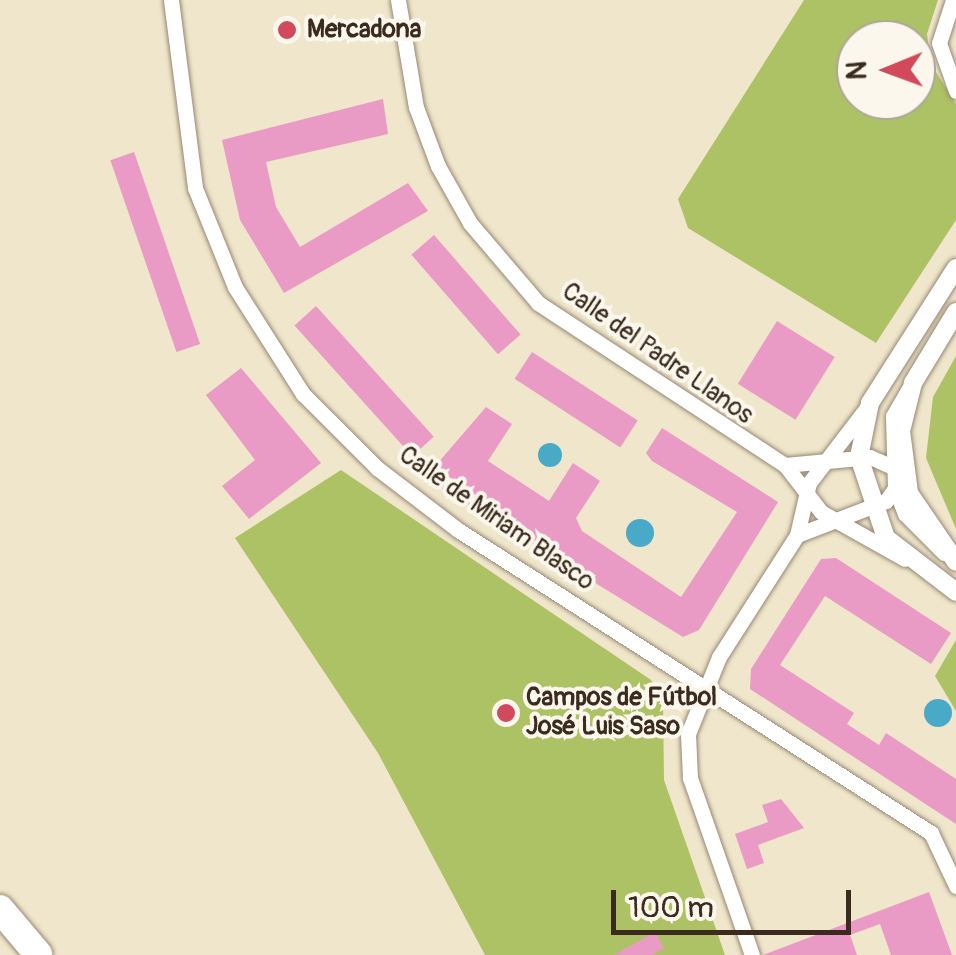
<!DOCTYPE html>
<html>
<head>
<meta charset="utf-8">
<style>
	body { margin:0 }
	#map { position:relative; width:956px; height:955px; overflow:hidden; background:#f0e6cb; font-family:Pangolin,sans-serif }
	div>[style] { position:absolute }
	[style*='--x'] { left:calc(var(--x)*1px); top:calc(var(--y)*1px); width:calc(var(--w)*1px); rotate:calc(var(--a)*1deg) }
	.green>* { inset:0; background:#adc165 }
	.water>* { inset:0; background:#49aac8 }
	.round { border-radius:50% }
	.building>* { inset:0; background:#e99bc5; transform-origin:0 0 }
	.roads { filter:drop-shadow(0 0 2px #968874) drop-shadow(0 0 2px #968874) }
	.minor>* { height:15px; margin:-7.5px; padding:0 7.5px; transform-origin:7.5px; border-radius:7.5px; background:#fff }
	.tertiary>* { height:18px; margin:-9px; padding:0 9px; transform-origin:9px; border-radius:9px; background:#fff }
	.motorway>* { height:28px; margin:-14px; padding:0 14px; transform-origin:14px; border-radius:14px; background:#fff }
	.dots>* { width:28px; height:28px; translate:-50% -50%; box-sizing:border-box; border:5px solid #fbf7ec; border-radius:50% }
	span { translate:-50% -50%; white-space:nowrap; text-align:center; line-height:1.15; -webkit-text-stroke:8px #fbf7ec; paint-order:stroke }
	.poi-label { font-size:25px; color:#3b2a1e; font-weight:700 }
	.left { translate:0 -50%; text-align:left }
	.street-label { font-size:25px; color:#3b2a1e }
	.north { position:absolute; left:836px; top:20px; width:100px; height:100px; box-sizing:border-box; background:#fbf7ec; border:2px solid #aea59a; border-radius:50%; rotate:269deg; font-size:28px; font-weight:700; line-height:40px; text-align:center; color:#3b2a1e }
	.north::after { content:''; display:block; margin:auto; width:35px; height:45px; background:#d1495b; clip-path:polygon(50% 0,100% 100%,50% 72%,0 100%) }
	.scale { position:absolute; left:611px; top:890px; width:240px; height:45px; box-sizing:border-box; border:5px solid #3b2a1e; border-top:0; padding-left:12px; font-size:30px; line-height:35px; white-space:nowrap; color:#3b2a1e; -webkit-text-stroke:8px #fbf7ec; paint-order:stroke }
</style>
</head>
<body>
<div id="map">
	<div class="green">
		<div style="clip-path:polygon(evenodd,804px 0,938px 0,927px 34px,931px 64px,956px 104px,956px 220px,876px 343px,688px 228px,678px 199px,804px 0,856px 40px,916px 40px,916px 100px,856px 100px,856px 40px)"></div>
		<div style="clip-path:polygon(956px 356px,956px 529px,926px 458px,933px 397px)"></div>
		<div style="clip-path:polygon(341px 470px,651px 680px,663px 699px,664px 780px,725px 955px,485px 955px,378px 753px,235px 538px)"></div>
		<div style="clip-path:polygon(956px 640px,956px 711px,935px 676px)"></div>
	</div>
	<div class="water">
		<div class="round" style="left:538px;top:443px;width:24px;height:24px"></div>
		<div class="round" style="left:626px;top:519px;width:28px;height:28px"></div>
		<div class="round" style="left:924px;top:699px;width:28px;height:28px"></div>
	</div>
	<div class="building">
		<div style="clip-path:polygon(383px 99px,388px 134px,266px 162px,276px 207px,300px 247px,408px 183px,428px 211px,284px 293px,240px 220px,222px 140px)"></div>
		<div style="left:134px;top:152px;width:203px;height:25px;rotate:71deg"></div>
		<div style="left:434px;top:235px;width:132px;height:30px;rotate:49deg"></div>
		<div style="left:316px;top:306px;width:176px;height:29px;rotate:48deg"></div>
		<div style="left:777px;top:321px;width:68px;height:74px;rotate:32deg"></div>
		<div style="left:532px;top:352px;width:126px;height:32px;rotate:33deg"></div>
		<div style="clip-path:polygon(241px 368px,321px 463px,249px 519px,222px 486px,255px 460px,206px 395px)"></div>
		<div style="clip-path:polygon(486px 407px,512px 424px,488px 461px,549px 501px,573px 463px,600px 481px,576px 518px,582px 531px,681px 597px,737px 512px,652px 461px,646px 453px,662px 428px,778px 502px,699px 630px,683px 637px,425px 478px)"></div>
		<div style="clip-path:polygon(836px 558px,951px 633px,931px 664px,825px 596px,780px 665px,854px 713px,847px 724px,879px 745px,886px 733px,956px 779px,956px 824px,750px 689px,751px 669px,821px 559px)"></div>
		<div style="clip-path:polygon(781px 799px,804px 828px,758px 845px,764px 863px,747px 869px,735px 834px,768px 822px,762px 805px)"></div>
		<div style="clip-path:polygon(929px 892px,952px 955px,891px 955px,880px 924px,850px 935px,857px 955px,763px 955px)"></div>
		<div style="clip-path:polygon(655px 932px,664px 948px,652px 955px,614px 955px)"></div>
	</div>
	<div class="roads">
		<div class="minor">
			<div style="--x:171;--y:0;--w:190;--a:82.7"></div>
			<div style="--x:195;--y:188;--w:107;--a:68"></div>
			<div style="--x:235;--y:287;--w:127;--a:57.6"></div>
			<div style="--x:303;--y:394;--w:105;--a:45"></div>
			<div style="--x:377;--y:468;--w:102;--a:37.4"></div>
			<div style="--x:458;--y:530;--w:562;--a:32.64"></div>
			<div style="--x:931;--y:833;--w:59;--a:64.7"></div>
			<div style="--x:398;--y:0;--w:109;--a:80.5"></div>
			<div style="--x:416;--y:107;--w:63;--a:69.6"></div>
			<div style="--x:438;--y:166;--w:65;--a:60.7"></div>
			<div style="--x:470;--y:223;--w:105;--a:49.6"></div>
			<div style="--x:538;--y:303;--w:295;--a:33.3"></div>
			<div style="--x:785;--y:465;--w:85;--a:-5.4"></div>
			<div style="--x:870;--y:457;--w:22;--a:24"></div>
			<div style="--x:953;--y:0;--w:45;--a:108"></div>
			<div style="--x:939;--y:43;--w:51;--a:70.5"></div>
			<div style="--x:908;--y:390;--w:30;--a:120"></div>
			<div style="--x:893;--y:416;--w:72;--a:88.4"></div>
			<div style="--x:895;--y:488;--w:28;--a:69"></div>
			<div style="--x:905;--y:514;--w:55;--a:45"></div>
			<div style="--x:785;--y:465;--w:59;--a:52.5"></div>
			<div style="--x:821;--y:512;--w:96;--a:29.2"></div>
			<div style="--x:797;--y:535;--w:95;--a:-20.9"></div>
			<div style="--x:886;--y:501;--w:16;--a:-55"></div>
			<div style="--x:752;--y:955;--w:188;--a:-109.3"></div>
			<div style="--x:690;--y:778;--w:44;--a:-92.6"></div>
			<div style="--x:688;--y:734;--w:83;--a:-68.1"></div>
			<div style="--x:719;--y:657;--w:145;--a:-57.4"></div>
			<div style="--x:797;--y:535;--w:53;--a:-77"></div>
			<div style="--x:809;--y:483;--w:97;--a:-52.5"></div>
		</div>
		<div class="tertiary">
			<div style="--x:956;--y:268;--w:160;--a:122.5"></div>
			<div style="--x:870;--y:403;--w:55;--a:101.5"></div>
			<div style="--x:859;--y:457;--w:85;--a:71.6"></div>
			<div style="--x:886;--y:538;--w:88;--a:37.6"></div>
			<div style="--x:956;--y:312;--w:83;--a:121.2"></div>
			<div style="--x:913;--y:383;--w:49;--a:104"></div>
			<div style="--x:901;--y:431;--w:63;--a:82.6"></div>
			<div style="--x:909;--y:493;--w:83;--a:55.7"></div>
		</div>
		<div class="motorway">
			<div style="--x:0;--y:909;--w:59;--a:49.8"></div>
		</div>
	</div>
	<div class="dots">
		<div style="left:287px;top:30px;background:#d1495b"></div>
		<div style="left:506px;top:713px;background:#d1495b"></div>
	</div>
	<div class="poi-label">
		<span class="left" style="left:307px;top:30px">Mercadona</span>
		<span class="left" style="left:526px;top:713px">Campos de Fútbol<br>José Luis Saso</span>
	</div>
	<div class="street-label">
		<span style="left:657px;top:354px;rotate:35deg">Calle del Padre Llanos</span>
		<span style="left:496px;top:519px;rotate:35deg">Calle de Miriam Blasco</span>
	</div>
	<div class="north">N</div>
	<div class="scale">100 m</div>
</div>
</body>
</html>
